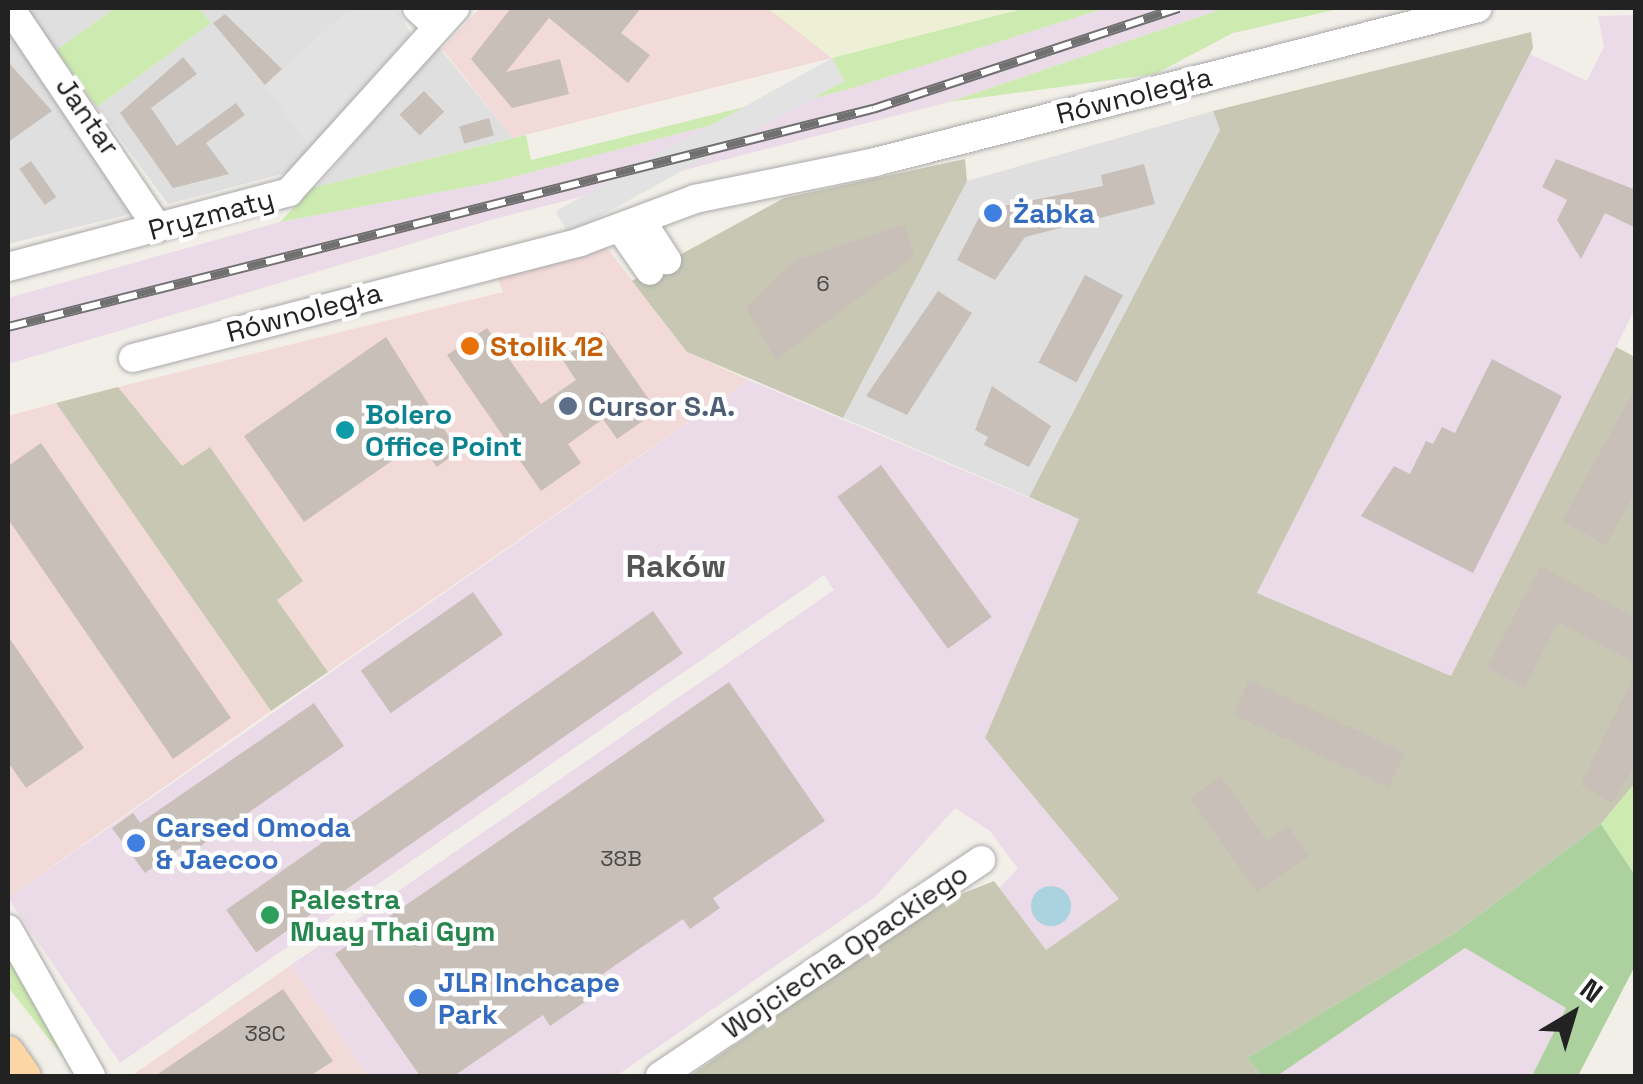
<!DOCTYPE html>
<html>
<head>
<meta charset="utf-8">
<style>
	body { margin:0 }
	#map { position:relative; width:1643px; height:1084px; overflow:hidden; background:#f2efe9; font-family:"Space Grotesk",sans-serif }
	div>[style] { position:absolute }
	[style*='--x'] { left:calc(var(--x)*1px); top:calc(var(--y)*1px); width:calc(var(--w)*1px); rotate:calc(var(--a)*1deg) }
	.residential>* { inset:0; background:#e0dfdf }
	.commercial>* { inset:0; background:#f2dad9 }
	.industrial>* { inset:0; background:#ebdbe8 }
	.construction>* { inset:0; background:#c7c7b4 }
	.farmland>* { inset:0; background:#eef0d5 }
	.grass>* { inset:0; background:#cdebb0 }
	.forest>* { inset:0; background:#add19e }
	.parking>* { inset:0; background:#e2e2e2; transform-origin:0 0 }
	.water>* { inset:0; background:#aad3df }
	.round { border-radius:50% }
	.building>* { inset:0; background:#c7bfb8; transform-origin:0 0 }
	.roads { filter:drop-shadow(0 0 2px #a9a9a9) drop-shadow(0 0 2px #a9a9a9) }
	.minor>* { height:28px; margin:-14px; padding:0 14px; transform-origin:14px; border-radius:14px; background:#fff }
	.major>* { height:32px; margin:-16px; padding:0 16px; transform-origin:16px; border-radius:16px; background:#fcd6a4 }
	.rail>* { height:10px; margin-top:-5px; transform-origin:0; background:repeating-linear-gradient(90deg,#fff 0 19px,#707070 0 38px); box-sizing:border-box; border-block:2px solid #707070 }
	.dots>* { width:28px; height:28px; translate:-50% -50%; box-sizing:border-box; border:5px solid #fff; border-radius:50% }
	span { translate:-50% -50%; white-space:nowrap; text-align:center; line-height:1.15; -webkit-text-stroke:9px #fff; paint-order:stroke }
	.number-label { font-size:22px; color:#4b4948 }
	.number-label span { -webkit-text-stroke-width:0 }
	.street-label { font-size:28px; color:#222 }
	.shop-label { font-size:28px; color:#366cbe; font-weight:700 }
	.left { translate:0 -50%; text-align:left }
	.food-label { font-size:28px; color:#c56008; font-weight:700 }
	.service-label { font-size:28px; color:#4e5e75; font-weight:700 }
	.culture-label { font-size:28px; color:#0d838f; font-weight:700 }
	.leisure-label { font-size:28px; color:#27864d; font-weight:700 }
	.quarter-label { font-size:32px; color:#555; font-weight:700 }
	.frame { position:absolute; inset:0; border:10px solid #222; pointer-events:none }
	.north { position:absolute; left:1523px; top:964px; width:100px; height:100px; -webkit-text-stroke:8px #fff; paint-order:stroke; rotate:38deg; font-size:28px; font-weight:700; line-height:40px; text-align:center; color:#222 }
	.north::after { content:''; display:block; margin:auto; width:35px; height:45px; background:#222; clip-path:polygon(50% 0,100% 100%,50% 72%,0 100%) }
</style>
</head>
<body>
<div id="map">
	<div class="residential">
		<div style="clip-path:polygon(25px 8px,115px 8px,56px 50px)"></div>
		<div style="clip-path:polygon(199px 8px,351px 8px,266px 85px,311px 150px,293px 171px,168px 204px,97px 107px,211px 23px)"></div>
		<div style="clip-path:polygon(8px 24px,143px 211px,8px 244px)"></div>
		<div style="clip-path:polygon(437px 45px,513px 138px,317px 187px)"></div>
		<div style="clip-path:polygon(1213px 111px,1220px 130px,1029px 497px,843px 418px,967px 181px)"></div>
	</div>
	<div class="commercial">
		<div style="clip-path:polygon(480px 8px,768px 8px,832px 58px,513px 138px,442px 49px)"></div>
		<div style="clip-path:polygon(604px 244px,687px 352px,749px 380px,328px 672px,277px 600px,302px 580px,210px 448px,182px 467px,118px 387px,503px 292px,494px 269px)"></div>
		<div style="clip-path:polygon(56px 403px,271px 711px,8px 898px,8px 416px)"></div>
		<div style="clip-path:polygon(291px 965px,368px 1076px,131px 1076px)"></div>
	</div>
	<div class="industrial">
		<div style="clip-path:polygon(1106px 8px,1225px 8px,949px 102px,494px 219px,8px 364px,8px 298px,280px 222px,494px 182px,849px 89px)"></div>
		<div style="clip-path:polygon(1635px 15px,1635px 309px,1451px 676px,1257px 593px,1530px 54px,1587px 81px,1604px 47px,1598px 16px)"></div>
		<div style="clip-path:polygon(749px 380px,1079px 519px,985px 738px,1120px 899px,1045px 951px,997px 890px,1018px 869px,990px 831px,955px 808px,875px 897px,616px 1076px,368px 1076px,291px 965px,834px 590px,824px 575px,120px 1063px,8px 898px)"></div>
		<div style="clip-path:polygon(1465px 948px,1566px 1008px,1532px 1076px,1277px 1076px)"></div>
	</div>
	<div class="construction">
		<div style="clip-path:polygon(1531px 32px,1533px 48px,1257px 593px,1451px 676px,1616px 347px,1635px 357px,1635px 783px,1601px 824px,1455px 933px,1247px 1058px,1262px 1076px,690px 1076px,941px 902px,994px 881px,1046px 950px,1119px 899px,985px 738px,1079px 519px,1029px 497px,1220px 130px,1213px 111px)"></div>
		<div style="clip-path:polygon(965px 159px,967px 181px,843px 418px,687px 352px,632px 281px,784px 198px)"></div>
		<div style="clip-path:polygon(118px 387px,182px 466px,210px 447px,303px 581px,277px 600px,328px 672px,271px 711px,56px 403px)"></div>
	</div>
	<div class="farmland">
		<div style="clip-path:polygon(768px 8px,1026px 8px,832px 58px)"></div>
	</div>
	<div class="grass">
		<div style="clip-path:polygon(115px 8px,199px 8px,211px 23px,97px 107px,56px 50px)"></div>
		<div style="clip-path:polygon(1026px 8px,1106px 8px,849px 89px,494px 182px,280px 222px,312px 188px,526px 135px,531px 160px,844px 82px,832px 58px)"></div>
		<div style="clip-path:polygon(1225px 8px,1343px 8px,1233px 33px,1155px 74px,949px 102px)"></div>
		<div style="clip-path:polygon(1635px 783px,1635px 875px,1601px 824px)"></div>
		<div style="clip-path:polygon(8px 949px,78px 1076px,8px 987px)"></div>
	</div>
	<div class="forest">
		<div style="clip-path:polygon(1601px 824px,1635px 875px,1635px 966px,1578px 1076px,1532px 1076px,1566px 1008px,1465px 948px,1277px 1076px,1262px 1076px,1247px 1058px,1455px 933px)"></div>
	</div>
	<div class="parking">
		<div style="clip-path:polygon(351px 8px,397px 8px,411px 34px,311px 150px,265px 85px)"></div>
		<div style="left:832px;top:58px;width:26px;height:316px;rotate:61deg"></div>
	</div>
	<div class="water">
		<div class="round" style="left:1031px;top:886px;width:40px;height:40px"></div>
	</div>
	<div class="building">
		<div style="clip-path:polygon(511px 8px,641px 8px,621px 33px,650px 55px,628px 83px,549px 18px,506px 72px,560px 59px,569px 94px,512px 108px,471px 59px)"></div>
		<div style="clip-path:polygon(225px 14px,282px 69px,265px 85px,213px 23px)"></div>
		<div style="clip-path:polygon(183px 57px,197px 74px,151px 108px,177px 146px,236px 103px,245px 115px,206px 143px,229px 174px,173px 188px,120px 113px)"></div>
		<div style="clip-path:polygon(8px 62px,52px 111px,8px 142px)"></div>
		<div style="left:424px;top:91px;width:29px;height:34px;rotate:46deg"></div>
		<div style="left:489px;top:118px;width:18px;height:31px;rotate:74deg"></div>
		<div style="clip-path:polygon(1556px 159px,1636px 190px,1636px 228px,1605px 213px,1581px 259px,1557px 220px,1567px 200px,1542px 187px)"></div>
		<div style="left:31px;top:161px;width:44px;height:14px;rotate:55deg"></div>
		<div style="clip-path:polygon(1144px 164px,1155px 204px,1025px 237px,995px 280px,957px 260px,983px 210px,1103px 186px,1101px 175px)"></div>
		<div style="clip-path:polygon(905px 224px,914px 256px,776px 360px,746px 308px,794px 261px)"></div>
		<div style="left:1085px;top:275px;width:43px;height:99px;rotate:28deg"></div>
		<div style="clip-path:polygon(938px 291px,972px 313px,907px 415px,866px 396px)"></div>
		<div style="clip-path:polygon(487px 328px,541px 404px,576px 380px,562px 359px,602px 332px,657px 411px,617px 439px,603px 419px,568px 444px,581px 463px,541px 491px,447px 355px)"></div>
		<div style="clip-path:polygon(386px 337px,458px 451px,437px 467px,419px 442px,304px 522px,244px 436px)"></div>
		<div style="clip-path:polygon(1492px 359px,1562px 396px,1473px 573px,1361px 516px,1394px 466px,1410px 474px,1426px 441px,1433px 444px,1442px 427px,1455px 433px)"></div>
		<div style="clip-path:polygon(992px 386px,1051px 426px,1029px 467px,984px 445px,988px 437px,975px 430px)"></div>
		<div style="clip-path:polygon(1636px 387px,1636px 491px,1606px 545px,1562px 521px)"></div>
		<div style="clip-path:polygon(41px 443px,231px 718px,173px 759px,8px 519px,8px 466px)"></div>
		<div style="left:881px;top:465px;width:188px;height:54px;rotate:54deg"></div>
		<div style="clip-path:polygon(1540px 566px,1636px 618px,1636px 663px,1558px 622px,1525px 688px,1487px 668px)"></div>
		<div style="left:473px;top:592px;width:52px;height:137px;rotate:55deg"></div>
		<div style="left:653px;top:611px;width:52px;height:521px;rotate:55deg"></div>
		<div style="clip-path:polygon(8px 636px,84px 748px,26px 788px,8px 762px)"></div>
		<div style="clip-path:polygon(1636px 672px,1636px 764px,1612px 803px,1581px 785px)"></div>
		<div style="left:1249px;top:680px;width:172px;height:38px;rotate:25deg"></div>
		<div style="clip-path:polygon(729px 682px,825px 821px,713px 898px,720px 908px,690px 929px,683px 919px,601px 975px,608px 986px,550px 1026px,543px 1015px,454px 1076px,420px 1076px,335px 954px)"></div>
		<div style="clip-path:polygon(314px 703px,344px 746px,189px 854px,183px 846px,145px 873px,112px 828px,133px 813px,140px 823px)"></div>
		<div style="clip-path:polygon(1221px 776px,1267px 841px,1288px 826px,1309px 856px,1257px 892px,1190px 798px)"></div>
		<div style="clip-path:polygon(283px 989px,333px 1061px,310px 1076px,155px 1076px)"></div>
	</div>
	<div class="roads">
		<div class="minor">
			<div style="--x:10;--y:8;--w:265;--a:56.1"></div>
			<div style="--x:417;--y:8;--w:26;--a:43"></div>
			<div style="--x:641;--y:220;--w:48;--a:57"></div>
			<div style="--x:620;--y:228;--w:52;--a:55.1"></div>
			<div style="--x:8;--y:267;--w:291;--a:-14.9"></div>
			<div style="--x:289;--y:192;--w:248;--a:-47.9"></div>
			<div style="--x:133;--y:358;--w:462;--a:-14.5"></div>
			<div style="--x:580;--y:242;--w:123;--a:-20.5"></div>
			<div style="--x:695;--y:199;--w:184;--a:-11.6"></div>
			<div style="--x:875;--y:162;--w:622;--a:-14.33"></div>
			<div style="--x:8;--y:929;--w:169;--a:60.5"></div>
			<div style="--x:660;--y:1076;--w:387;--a:-33.9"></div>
		</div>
		<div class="major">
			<div style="--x:8;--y:1052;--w:29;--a:55"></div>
		</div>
	</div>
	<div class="rail">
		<div style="--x:8;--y:327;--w:892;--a:-14.15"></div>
		<div style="--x:873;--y:109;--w:322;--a:-18.3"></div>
	</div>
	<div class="dots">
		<div style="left:993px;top:213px;background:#3f7fe0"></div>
		<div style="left:470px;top:346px;background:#e8710a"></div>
		<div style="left:568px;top:406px;background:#5c6f8a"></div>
		<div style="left:345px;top:430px;background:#0f9aa8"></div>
		<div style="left:136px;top:843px;background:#3f7fe0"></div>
		<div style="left:270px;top:915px;background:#2e9e5b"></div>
		<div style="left:418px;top:998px;background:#3f7fe0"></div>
	</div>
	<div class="number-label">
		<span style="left:823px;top:284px">6</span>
		<span style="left:621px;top:859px">38B</span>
		<span style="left:265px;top:1034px">38C</span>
	</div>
	<div class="street-label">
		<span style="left:1134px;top:95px;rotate:-14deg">Równoległa</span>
		<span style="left:88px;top:116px;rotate:55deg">Jantar</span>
		<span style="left:211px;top:214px;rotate:-15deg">Pryzmaty</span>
		<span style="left:304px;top:312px;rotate:-15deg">Równoległa</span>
		<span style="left:845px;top:951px;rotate:-34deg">Wojciecha Opackiego</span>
	</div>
	<div class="shop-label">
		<span class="left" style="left:1013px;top:213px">Żabka</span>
		<span class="left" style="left:156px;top:843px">Carsed Omoda<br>&amp; Jaecoo</span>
		<span class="left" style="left:438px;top:998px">JLR Inchcape<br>Park</span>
	</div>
	<div class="food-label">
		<span class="left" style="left:490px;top:346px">Stolik 12</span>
	</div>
	<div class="service-label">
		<span class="left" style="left:588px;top:406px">Cursor S.A.</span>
	</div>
	<div class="culture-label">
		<span class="left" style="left:365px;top:430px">Bolero<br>Office Point</span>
	</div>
	<div class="leisure-label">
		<span class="left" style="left:290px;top:915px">Palestra<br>Muay Thai Gym</span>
	</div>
	<div class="quarter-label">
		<span style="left:676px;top:566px">Raków</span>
	</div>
	<div class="frame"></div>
	<div class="north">N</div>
</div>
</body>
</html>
